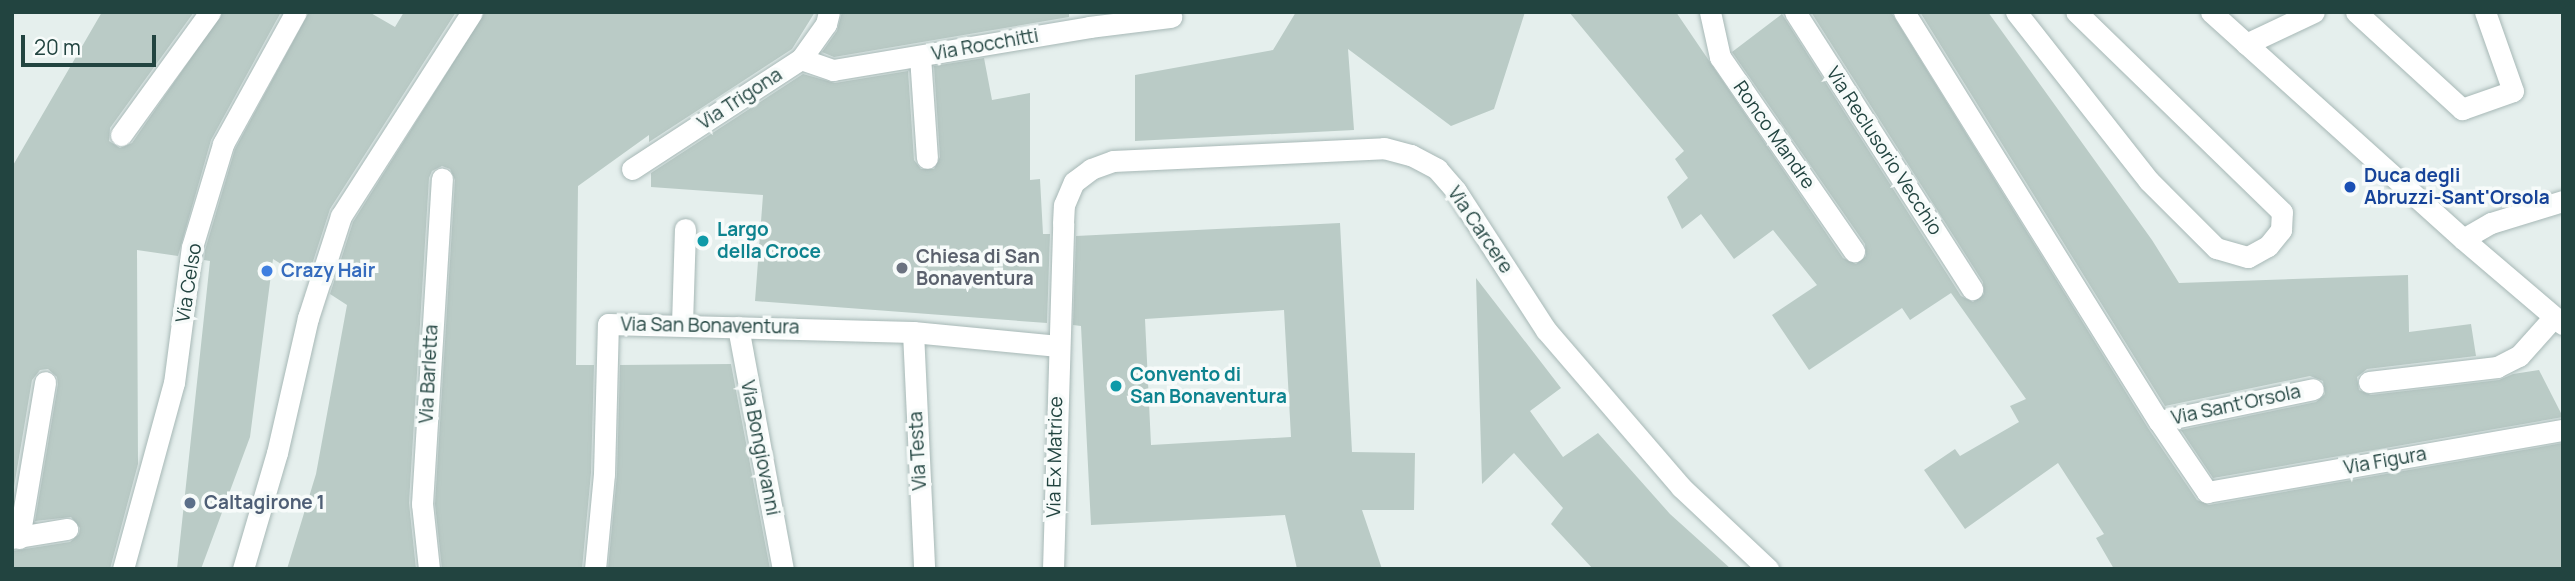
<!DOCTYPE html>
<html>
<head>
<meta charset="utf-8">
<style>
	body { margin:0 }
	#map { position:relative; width:2575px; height:581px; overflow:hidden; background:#e5efed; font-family:Manrope,sans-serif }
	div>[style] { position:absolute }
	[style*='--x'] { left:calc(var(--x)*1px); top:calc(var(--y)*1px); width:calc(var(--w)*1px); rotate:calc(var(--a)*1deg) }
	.building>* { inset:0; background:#bacbc6 }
	.roads { filter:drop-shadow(0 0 2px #a7b8b6) drop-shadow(0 0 2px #a7b8b6) }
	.minor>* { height:21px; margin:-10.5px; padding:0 10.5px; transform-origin:10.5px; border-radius:10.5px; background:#fff }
	.dots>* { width:19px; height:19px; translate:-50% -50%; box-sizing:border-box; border:4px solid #f7fbfa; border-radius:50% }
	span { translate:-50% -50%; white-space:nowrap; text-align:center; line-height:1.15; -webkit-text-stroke:7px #f7fbfa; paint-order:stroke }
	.street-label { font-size:19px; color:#224440 }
	.transit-label { font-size:19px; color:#164399; font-weight:700 }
	.left { translate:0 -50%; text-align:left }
	.culture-label { font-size:19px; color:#0d838f; font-weight:700 }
	.worship-label { font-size:19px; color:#5b616d; font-weight:700 }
	.shop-label { font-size:19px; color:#366cbe; font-weight:700 }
	.service-label { font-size:19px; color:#4e5e75; font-weight:700 }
	.frame { position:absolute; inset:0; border:14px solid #224440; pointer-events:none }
	.scale { position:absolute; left:21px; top:35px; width:135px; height:32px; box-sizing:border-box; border:4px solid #224440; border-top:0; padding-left:9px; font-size:21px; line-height:24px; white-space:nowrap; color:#224440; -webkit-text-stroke:5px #f7fbfa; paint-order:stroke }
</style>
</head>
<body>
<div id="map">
	<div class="building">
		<div style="clip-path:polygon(102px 12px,194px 12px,110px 128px,109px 141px,120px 148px,132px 143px,223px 12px,281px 12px,211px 140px,178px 256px,137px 250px,138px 464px,110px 569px,12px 569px,12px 551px,70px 542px,79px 534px,80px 528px,71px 517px,35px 521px,58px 384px,57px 377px,48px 369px,40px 370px,32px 380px,12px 499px,12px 167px)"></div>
		<div style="clip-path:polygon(309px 12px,369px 12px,395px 27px,404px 12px,456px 12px,330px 209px,307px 280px,273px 259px,250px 437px,201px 569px,177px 569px,210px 261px,204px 260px,205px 250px,235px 149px)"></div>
		<div style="clip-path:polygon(485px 12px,815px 12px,792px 49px,649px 142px,649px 135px,578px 186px,576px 365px,594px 365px,591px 473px,582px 569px,442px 569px,435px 504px,455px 180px,450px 169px,442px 166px,432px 171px,429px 178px,409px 503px,416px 569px,287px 569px,316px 474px,347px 305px,330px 294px,353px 222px)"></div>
		<div style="clip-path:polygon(842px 12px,1069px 12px,1069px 17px,834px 57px,822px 52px,837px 31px)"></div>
		<div style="clip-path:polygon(1296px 12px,1525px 12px,1494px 109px,1451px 126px,1348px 49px,1354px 130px,1135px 141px,1135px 75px,1273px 50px)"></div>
		<div style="clip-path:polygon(1569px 12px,1676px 12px,1843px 258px,1856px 264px,1866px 256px,1865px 244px,1732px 52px,1782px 14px,1961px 296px,1973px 302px,1984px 294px,1983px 282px,1811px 12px,1891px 12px,2148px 428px,2197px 500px,2209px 505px,2563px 443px,2563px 569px,2114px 569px,2096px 538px,2104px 534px,2058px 463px,1965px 529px,1924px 470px,1955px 449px,1960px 456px,2019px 422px,2010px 406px,2026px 399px,1951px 293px,1910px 320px,1902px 308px,1809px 370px,1772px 315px,1817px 285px,1773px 230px,1734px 259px,1701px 214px,1682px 229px,1667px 197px,1688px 178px,1675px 159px,1684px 151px)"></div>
		<div style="clip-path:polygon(1920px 12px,1988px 12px,2152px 240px,2179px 283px,2408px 275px,2409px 332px,2471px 324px,2476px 356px,2367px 369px,2357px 377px,2359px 390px,2371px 395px,2499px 380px,2513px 374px,2539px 370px,2563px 417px,2213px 478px,2181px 430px,2316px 402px,2325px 394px,2323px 381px,2310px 376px,2165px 406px)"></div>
		<div style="clip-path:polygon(984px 58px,992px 100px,1030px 93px,1030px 180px,1040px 179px,1043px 234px,1050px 234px,1047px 323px,755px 301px,763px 195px,651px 187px,651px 173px,803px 74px,835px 83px,908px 71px,914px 160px,921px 169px,934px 169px,940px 157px,934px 66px)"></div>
		<div style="clip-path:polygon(evenodd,1340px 223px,1352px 452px,1415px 453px,1414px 510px,1362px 510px,1382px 569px,1297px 569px,1285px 515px,1091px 525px,1081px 326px,1073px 325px,1076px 236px,1340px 223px,1284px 310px,1291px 437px,1151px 445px,1145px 319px,1284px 310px)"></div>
		<div style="clip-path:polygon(1476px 278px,1561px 388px,1530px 411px,1563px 457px,1598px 433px,1670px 514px,1731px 569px,1593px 569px,1551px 524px,1563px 508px,1514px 453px,1482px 484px)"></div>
		<div style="clip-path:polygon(731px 364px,770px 569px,608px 569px,617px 474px,620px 365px)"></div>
	</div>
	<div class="roads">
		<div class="minor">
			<div style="--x:1710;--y:12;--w:46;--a:77.5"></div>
			<div style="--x:1720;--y:57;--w:236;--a:55.4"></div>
			<div style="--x:1795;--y:12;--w:329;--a:57.4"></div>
			<div style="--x:1904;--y:12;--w:482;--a:58.1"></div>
			<div style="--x:2159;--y:421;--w:86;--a:55.9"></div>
			<div style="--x:2207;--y:492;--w:361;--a:-9.9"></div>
			<div style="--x:2016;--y:12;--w:215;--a:51.8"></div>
			<div style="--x:2149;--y:181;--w:95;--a:45"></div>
			<div style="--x:2216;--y:248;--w:33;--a:16"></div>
			<div style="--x:2248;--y:257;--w:23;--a:-29"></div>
			<div style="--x:2268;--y:246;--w:21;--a:-51"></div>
			<div style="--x:2281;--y:230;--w:18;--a:-87"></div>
			<div style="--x:2282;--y:212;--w:287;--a:-135.8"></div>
			<div style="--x:2211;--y:12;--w:339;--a:42"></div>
			<div style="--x:2463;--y:239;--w:131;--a:40.4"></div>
			<div style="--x:2356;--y:12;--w:144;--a:42.5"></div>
			<div style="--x:2462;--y:109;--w:54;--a:-19.4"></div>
			<div style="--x:2513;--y:91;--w:84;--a:-109.5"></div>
			<div style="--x:2246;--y:44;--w:75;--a:-25.2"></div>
			<div style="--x:920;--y:56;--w:102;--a:86.1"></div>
			<div style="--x:801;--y:59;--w:34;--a:19"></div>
			<div style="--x:833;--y:70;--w:260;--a:-9.5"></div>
			<div style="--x:1089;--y:27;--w:83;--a:-7"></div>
			<div style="--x:121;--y:135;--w:152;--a:-54.1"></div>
			<div style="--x:632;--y:169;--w:202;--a:-33.1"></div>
			<div style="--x:801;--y:59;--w:43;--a:-54.5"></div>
			<div style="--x:826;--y:24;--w:12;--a:-76"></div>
			<div style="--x:2463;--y:239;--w:32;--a:-30"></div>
			<div style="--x:2491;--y:223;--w:75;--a:-17"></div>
			<div style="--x:682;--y:324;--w:95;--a:-88.2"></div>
			<div style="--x:738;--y:327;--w:246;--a:79.5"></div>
			<div style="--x:913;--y:332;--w:237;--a:87.3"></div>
			<div style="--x:2369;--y:382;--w:129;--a:-6.7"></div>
			<div style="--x:2497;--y:367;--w:25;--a:-27"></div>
			<div style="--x:2519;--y:356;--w:51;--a:-48.2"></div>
			<div style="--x:2159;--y:421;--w:157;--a:-11.7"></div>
			<div style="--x:12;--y:538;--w:56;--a:-9.3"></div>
			<div style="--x:19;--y:538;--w:158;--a:-80.5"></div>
			<div style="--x:123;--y:569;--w:193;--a:-74.7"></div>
			<div style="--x:174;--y:383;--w:137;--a:-82.5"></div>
			<div style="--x:192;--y:247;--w:108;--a:-73.2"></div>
			<div style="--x:223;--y:144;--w:151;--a:-61.1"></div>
			<div style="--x:243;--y:569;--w:121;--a:-73.7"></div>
			<div style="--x:277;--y:453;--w:139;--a:-77.1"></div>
			<div style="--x:308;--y:318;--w:107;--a:-72.1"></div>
			<div style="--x:341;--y:216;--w:242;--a:-57.3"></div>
			<div style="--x:429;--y:569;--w:65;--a:-96.1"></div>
			<div style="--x:422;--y:504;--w:326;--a:-86.5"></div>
			<div style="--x:595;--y:569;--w:95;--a:-84.6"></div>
			<div style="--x:604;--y:474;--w:150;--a:-88.5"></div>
			<div style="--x:608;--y:324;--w:305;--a:1.5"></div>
			<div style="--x:913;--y:332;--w:146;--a:5.5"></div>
			<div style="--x:1053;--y:569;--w:346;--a:-88.3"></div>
			<div style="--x:1063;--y:223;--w:18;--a:-87"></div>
			<div style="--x:1064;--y:205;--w:25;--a:-67"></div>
			<div style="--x:1074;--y:182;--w:21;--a:-37"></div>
			<div style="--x:1091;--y:169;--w:23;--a:-20"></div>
			<div style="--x:1113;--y:161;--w:271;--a:-2.7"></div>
			<div style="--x:1384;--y:148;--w:28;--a:15"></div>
			<div style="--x:1411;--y:155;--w:30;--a:28"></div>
			<div style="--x:1437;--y:169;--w:29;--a:49"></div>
			<div style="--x:1456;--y:191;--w:166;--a:57.1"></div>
			<div style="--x:1546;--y:330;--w:207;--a:49.3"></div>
			<div style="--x:1681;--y:487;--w:120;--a:43.3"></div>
		</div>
	</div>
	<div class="dots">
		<div style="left:2350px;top:187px;background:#1a4fb4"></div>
		<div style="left:703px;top:241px;background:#0f9aa8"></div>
		<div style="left:902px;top:268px;background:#6b7280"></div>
		<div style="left:267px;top:271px;background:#3f7fe0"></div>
		<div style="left:1116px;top:386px;background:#0f9aa8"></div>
		<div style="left:190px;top:503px;background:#5c6f8a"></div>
	</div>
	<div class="street-label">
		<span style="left:985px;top:45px;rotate:-10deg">Via Rocchitti</span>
		<span style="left:740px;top:99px;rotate:-33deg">Via Trigona</span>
		<span style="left:1774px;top:135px;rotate:55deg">Ronco Mandre</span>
		<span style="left:1884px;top:151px;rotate:57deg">Via Reclusorio Vecchio</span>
		<span style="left:1480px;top:230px;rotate:56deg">Via Carcere</span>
		<span style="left:189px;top:283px;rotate:-81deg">Via Celso</span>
		<span style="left:710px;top:326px;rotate:1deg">Via San Bonaventura</span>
		<span style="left:429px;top:374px;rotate:-87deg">Via Barletta</span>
		<span style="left:2236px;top:405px;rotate:-12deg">Via Sant'Orsola</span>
		<span style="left:760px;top:448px;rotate:79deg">Via Bongiovanni</span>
		<span style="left:918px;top:451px;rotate:-93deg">Via Testa</span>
		<span style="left:1055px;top:457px;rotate:-89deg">Via Ex Matrice</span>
		<span style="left:2385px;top:461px;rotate:-10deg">Via Figura</span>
	</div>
	<div class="transit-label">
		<span class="left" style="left:2364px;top:187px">Duca degli<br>Abruzzi-Sant'Orsola</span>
	</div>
	<div class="culture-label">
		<span class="left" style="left:717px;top:241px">Largo<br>della Croce</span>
		<span class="left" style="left:1130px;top:386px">Convento di<br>San Bonaventura</span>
	</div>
	<div class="worship-label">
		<span class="left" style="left:916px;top:268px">Chiesa di San<br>Bonaventura</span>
	</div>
	<div class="shop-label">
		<span class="left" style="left:281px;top:271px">Crazy Hair</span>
	</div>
	<div class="service-label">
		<span class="left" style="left:204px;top:503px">Caltagirone 1</span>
	</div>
	<div class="frame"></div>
	<div class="scale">20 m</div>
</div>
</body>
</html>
